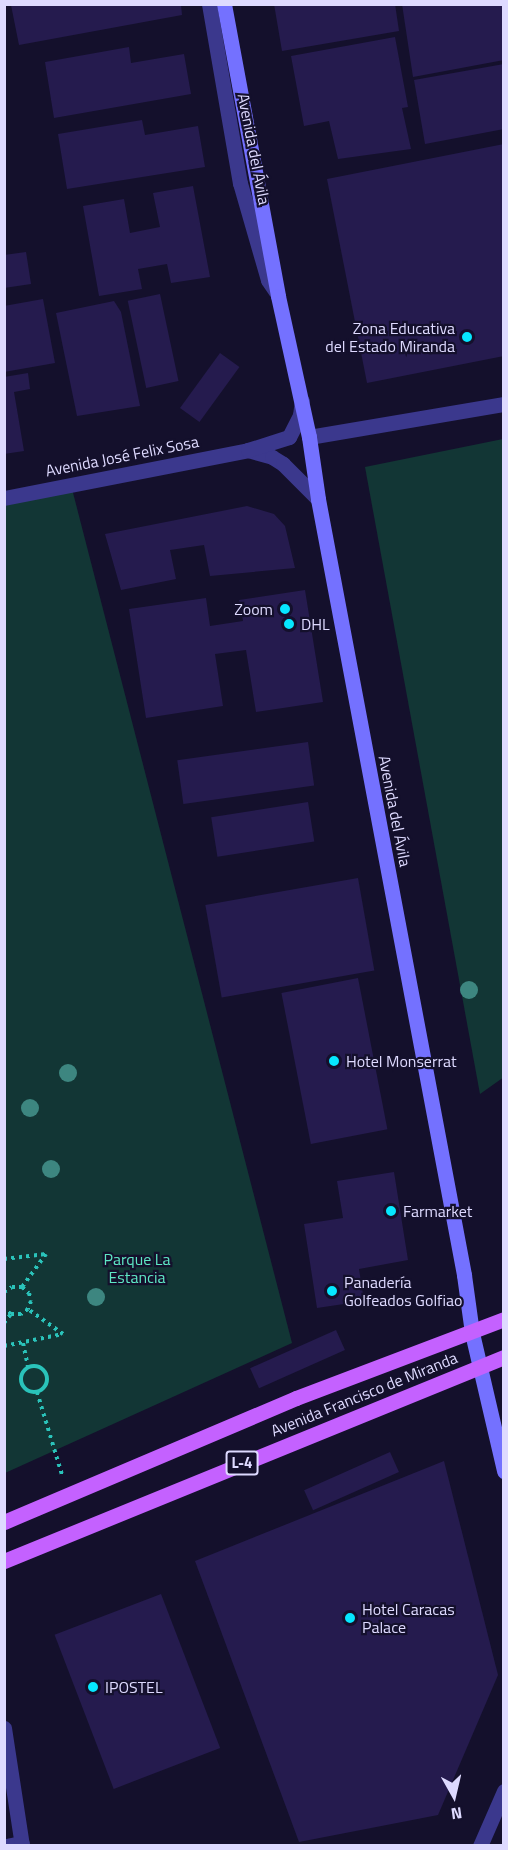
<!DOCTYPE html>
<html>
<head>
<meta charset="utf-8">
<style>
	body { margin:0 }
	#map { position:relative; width:508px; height:1850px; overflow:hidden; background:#14102c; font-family:"Titillium Web",sans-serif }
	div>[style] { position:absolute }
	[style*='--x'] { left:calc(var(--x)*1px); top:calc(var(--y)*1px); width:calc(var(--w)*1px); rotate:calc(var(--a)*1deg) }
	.green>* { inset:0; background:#123635 }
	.building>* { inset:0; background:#251b4e; transform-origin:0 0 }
	.path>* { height:4px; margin-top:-2px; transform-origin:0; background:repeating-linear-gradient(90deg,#2ac3ba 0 3px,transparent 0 7.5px) }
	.path>.ring { margin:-2px; padding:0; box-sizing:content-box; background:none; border:4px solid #2ac3ba; border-radius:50% }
	.service>* { height:15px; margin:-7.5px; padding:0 7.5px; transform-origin:7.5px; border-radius:7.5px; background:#3b388d }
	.minor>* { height:15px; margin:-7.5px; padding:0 7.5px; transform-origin:7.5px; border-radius:7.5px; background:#3b388d }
	.secondary>* { height:15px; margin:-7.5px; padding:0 7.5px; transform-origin:7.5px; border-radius:7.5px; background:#7471ff }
	.primary>* { height:15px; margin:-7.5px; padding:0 7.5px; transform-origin:7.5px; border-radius:7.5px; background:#c461ff }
	.trees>* { width:18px; height:18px; margin:-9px; border-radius:50%; background:#3d8680 }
	.dots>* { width:16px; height:16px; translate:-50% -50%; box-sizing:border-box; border:3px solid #14102c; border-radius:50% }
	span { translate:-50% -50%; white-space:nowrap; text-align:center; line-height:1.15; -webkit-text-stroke:4.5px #14102c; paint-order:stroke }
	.shield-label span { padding:2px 4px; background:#14102c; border:2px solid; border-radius:4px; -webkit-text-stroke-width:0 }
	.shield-label { font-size:15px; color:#dedaff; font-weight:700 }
	.street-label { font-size:16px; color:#dedaff }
	.poi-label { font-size:16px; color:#dedaff }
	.right { translate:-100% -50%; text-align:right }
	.left { translate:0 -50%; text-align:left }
	.park-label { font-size:16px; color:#5ee7c4 }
	.frame { position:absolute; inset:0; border:6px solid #dedaff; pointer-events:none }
	.north { position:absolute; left:424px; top:1766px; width:60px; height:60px; -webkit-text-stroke:4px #14102c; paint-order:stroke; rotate:172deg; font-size:16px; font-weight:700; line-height:24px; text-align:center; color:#dedaff }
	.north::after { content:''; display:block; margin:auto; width:21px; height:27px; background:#dedaff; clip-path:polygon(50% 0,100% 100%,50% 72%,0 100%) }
</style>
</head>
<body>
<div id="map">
	<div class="green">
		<div style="clip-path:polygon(503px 439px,504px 1077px,480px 1094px,365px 467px)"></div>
		<div style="clip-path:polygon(71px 485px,292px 1343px,5px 1473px,4px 499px)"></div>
	</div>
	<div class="building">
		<div style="clip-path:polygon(274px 4px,395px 4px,399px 31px,282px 51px)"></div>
		<div style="clip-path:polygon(402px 4px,504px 4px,504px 60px,413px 77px)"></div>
		<div style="clip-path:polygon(11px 5px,181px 5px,182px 15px,19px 45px)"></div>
		<div style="clip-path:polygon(395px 37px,408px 107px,402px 108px,411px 149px,338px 159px,329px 121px,304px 126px,291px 56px)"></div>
		<div style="clip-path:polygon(129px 47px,131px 63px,184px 54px,191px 94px,54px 118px,45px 62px)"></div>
		<div style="clip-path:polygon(504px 64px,504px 129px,425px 144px,414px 80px)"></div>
		<div style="clip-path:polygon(142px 120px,145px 135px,198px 126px,205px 167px,67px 189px,58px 134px)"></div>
		<div style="clip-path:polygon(504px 144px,504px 356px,367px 383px,327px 179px)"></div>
		<div style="clip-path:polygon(193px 186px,210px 277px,171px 283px,167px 264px,138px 269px,142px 289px,99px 296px,83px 206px,124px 199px,130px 233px,160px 227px,153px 193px)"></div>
		<div style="clip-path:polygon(26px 252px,31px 284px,4px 288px,4px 255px)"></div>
		<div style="left:160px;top:294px;width:89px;height:33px;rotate:78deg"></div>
		<div style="clip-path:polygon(43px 299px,55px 363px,4px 372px,4px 306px)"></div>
		<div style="clip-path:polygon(114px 301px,121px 312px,140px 406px,77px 416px,56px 313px)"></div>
		<div style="left:220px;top:353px;width:24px;height:68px;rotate:36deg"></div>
		<div style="clip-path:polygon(28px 373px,30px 389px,14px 392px,24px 451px,4px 454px,4px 377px)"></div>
		<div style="clip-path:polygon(247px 506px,274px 514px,285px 526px,295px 568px,210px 576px,204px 545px,170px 550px,176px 579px,121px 590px,105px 534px)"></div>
		<div style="clip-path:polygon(305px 590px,323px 702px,256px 712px,246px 650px,215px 654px,223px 706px,146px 718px,129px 609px,206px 598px,210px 626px,243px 621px,239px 600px)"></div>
		<div style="left:308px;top:742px;width:44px;height:132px;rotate:82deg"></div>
		<div style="left:308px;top:802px;width:40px;height:98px;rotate:81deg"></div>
		<div style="left:358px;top:878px;width:94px;height:155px;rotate:80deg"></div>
		<div style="left:358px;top:978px;width:154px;height:78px;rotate:79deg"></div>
		<div style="clip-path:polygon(394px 1172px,408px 1260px,359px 1269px,364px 1301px,317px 1308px,304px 1224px,343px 1218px,337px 1181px)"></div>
		<div style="left:336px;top:1330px;width:22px;height:94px;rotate:66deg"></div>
		<div style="left:390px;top:1452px;width:22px;height:94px;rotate:66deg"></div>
		<div style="clip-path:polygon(444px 1461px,498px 1675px,438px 1815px,299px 1842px,195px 1561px)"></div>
		<div style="left:161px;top:1594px;width:165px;height:114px;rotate:69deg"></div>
	</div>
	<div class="path">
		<div style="--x:4;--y:1259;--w:42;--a:-6.8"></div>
		<div style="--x:46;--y:1254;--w:41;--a:126"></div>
		<div style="--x:4;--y:1292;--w:9;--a:-32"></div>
		<div style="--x:12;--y:1287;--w:10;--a:0"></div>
		<div style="--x:22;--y:1287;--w:9;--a:41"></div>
		<div style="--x:29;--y:1293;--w:8;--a:76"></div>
		<div style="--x:31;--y:1301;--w:9;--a:111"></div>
		<div style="--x:28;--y:1309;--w:9;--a:144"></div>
		<div style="--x:21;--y:1314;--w:10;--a:180"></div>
		<div style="--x:11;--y:1314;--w:9;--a:-144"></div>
		<div style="--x:4;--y:1323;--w:11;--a:-52"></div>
		<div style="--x:23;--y:1343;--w:25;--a:78"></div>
		<div style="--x:4;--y:1346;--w:60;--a:-11.5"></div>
		<div style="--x:63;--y:1334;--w:43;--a:-144.5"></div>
		<div class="ring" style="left:21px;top:1366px;width:22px;height:22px"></div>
		<div style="--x:37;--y:1392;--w:87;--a:73.2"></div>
	</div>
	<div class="service">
		<div style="--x:6;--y:1846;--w:16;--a:-11"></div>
		<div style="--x:480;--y:1846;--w:60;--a:-66.4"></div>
	</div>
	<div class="minor">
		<div style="--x:209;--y:4;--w:182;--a:80.2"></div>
		<div style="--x:240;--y:183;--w:101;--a:73.9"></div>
		<div style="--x:268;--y:280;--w:14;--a:56"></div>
		<div style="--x:309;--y:437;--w:198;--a:-9.6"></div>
		<div style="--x:248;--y:450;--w:25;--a:16"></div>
		<div style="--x:272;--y:457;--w:13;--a:32"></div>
		<div style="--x:283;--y:464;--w:49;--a:45"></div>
		<div style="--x:4;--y:498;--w:249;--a:-11.1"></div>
		<div style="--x:248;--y:450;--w:43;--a:-17.6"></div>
		<div style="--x:289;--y:437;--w:25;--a:-63"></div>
		<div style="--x:300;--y:415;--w:14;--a:-82"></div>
		<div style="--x:4;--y:1728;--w:119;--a:81.3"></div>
	</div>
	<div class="secondary">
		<div style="--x:224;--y:4;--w:297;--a:79.5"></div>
		<div style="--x:278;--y:296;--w:144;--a:77.6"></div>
		<div style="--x:309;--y:437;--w:63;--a:81.7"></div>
		<div style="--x:318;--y:499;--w:790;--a:79.34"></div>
		<div style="--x:464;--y:1275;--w:59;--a:82.1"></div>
		<div style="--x:472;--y:1333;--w:142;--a:76.9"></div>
	</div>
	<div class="primary">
		<div style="--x:4;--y:1522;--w:317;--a:-23"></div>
		<div style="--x:296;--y:1398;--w:222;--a:-20.8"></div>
		<div style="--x:4;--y:1561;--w:540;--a:-22.2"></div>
	</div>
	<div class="trees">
		<div style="left:469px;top:990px"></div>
		<div style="left:68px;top:1073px"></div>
		<div style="left:30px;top:1108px"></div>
		<div style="left:51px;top:1169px"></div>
		<div style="left:96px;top:1297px"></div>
	</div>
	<div class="dots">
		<div style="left:467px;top:337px;background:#06e7ff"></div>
		<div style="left:285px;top:609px;background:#06e7ff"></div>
		<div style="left:289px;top:624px;background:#06e7ff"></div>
		<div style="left:334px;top:1061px;background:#06e7ff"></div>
		<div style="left:391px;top:1211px;background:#06e7ff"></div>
		<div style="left:332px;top:1291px;background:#06e7ff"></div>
		<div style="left:350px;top:1618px;background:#06e7ff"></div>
		<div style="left:93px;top:1687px;background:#06e7ff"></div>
	</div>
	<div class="shield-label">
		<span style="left:242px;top:1463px">L-4</span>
	</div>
	<div class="street-label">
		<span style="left:254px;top:149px;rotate:79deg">Avenida del Ávila</span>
		<span style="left:122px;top:456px;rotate:-11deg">Avenida José Felix Sosa</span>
		<span style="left:395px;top:811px;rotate:79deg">Avenida del Ávila</span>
		<span style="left:364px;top:1394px;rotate:-22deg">Avenida Francisco de Miranda</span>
	</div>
	<div class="poi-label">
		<span class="right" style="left:455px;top:337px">Zona Educativa<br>del Estado Miranda</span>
		<span class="right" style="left:273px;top:609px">Zoom</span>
		<span class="left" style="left:301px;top:624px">DHL</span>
		<span class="left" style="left:346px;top:1061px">Hotel Monserrat</span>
		<span class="left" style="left:403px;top:1211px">Farmarket</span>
		<span class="left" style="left:344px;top:1291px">Panadería<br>Golfeados Golfiao</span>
		<span class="left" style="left:362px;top:1618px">Hotel Caracas<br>Palace</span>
		<span class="left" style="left:105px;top:1687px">IPOSTEL</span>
	</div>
	<div class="park-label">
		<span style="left:137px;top:1268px">Parque La<br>Estancia</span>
	</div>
	<div class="frame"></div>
	<div class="north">N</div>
</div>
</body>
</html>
